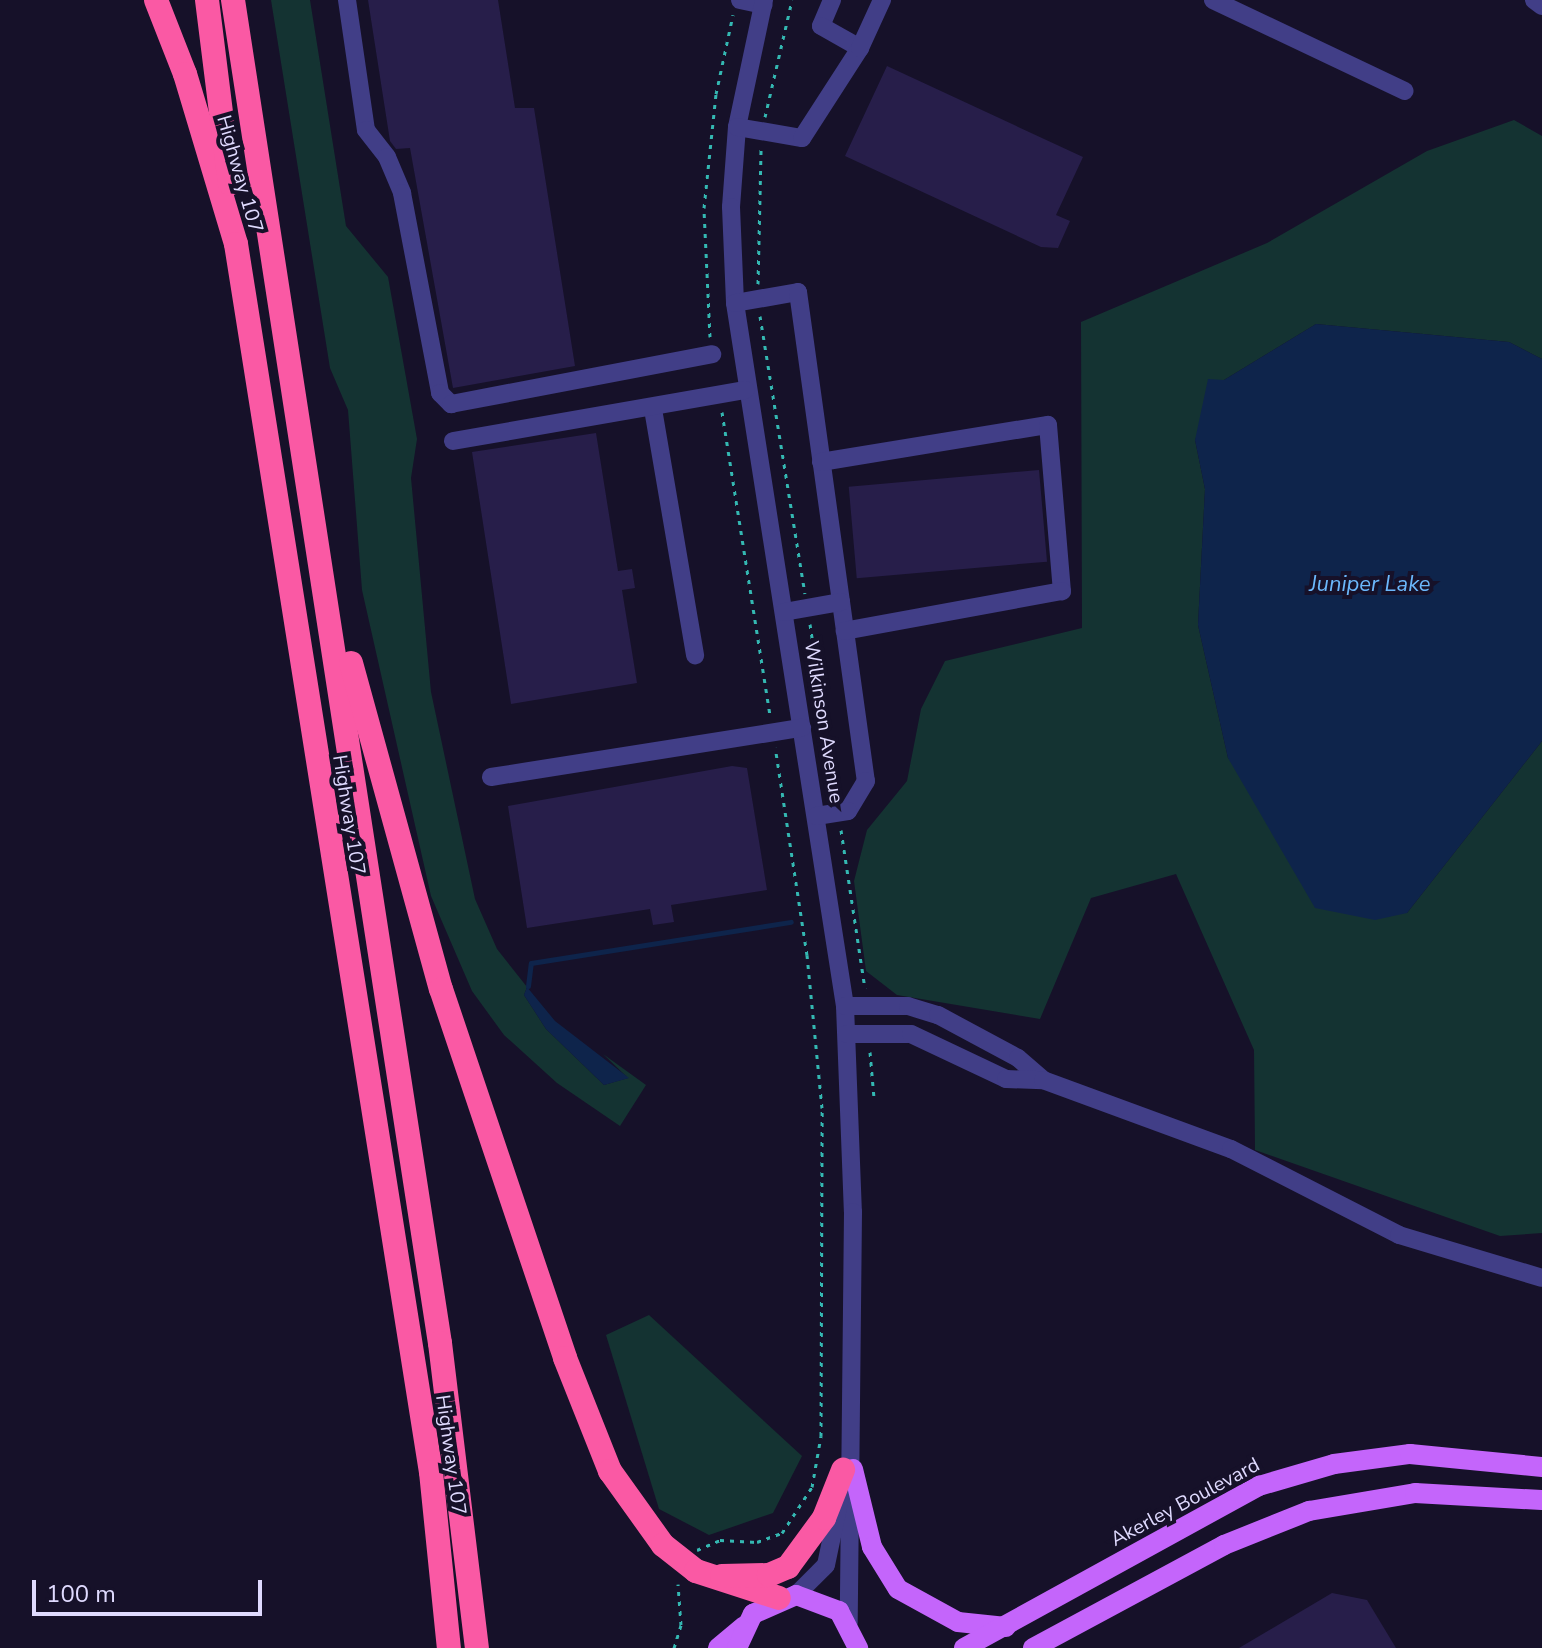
<!DOCTYPE html>
<html>
<head>
<meta charset="utf-8">
<style>
	body { margin:0 }
	#map { position:relative; width:1542px; height:1648px; overflow:hidden; background:#161129; font-family:"Nunito Sans",sans-serif }
	div>[style] { position:absolute }
	[style*='--x'] { left:calc(var(--x)*1px); top:calc(var(--y)*1px); width:calc(var(--w)*1px); rotate:calc(var(--a)*1deg) }
	.green>* { inset:0; background:#143332 }
	.water>* { inset:0; background:#0e244b }
	.stream>* { height:5px; margin:-2.5px; padding:0 2.5px; transform-origin:2.5px; border-radius:2.5px; background:#0e244b }
	.building>* { inset:0; background:#271e4a; transform-origin:0 0 }
	.path>* { height:3px; margin-top:-1.5px; transform-origin:0; background:repeating-linear-gradient(90deg,#34b8b2 0 4px,transparent 0 10px) }
	.minor>* { height:18px; margin:-9px; padding:0 9px; transform-origin:9px; border-radius:9px; background:#413e87 }
	.major>* { height:20px; margin:-10px; padding:0 10px; transform-origin:10px; border-radius:10px; background:#c465fb }
	.highway>* { height:24px; margin:-12px; padding:0 12px; transform-origin:12px; border-radius:12px; background:#fa59a4 }
	span { translate:-50% -50%; white-space:nowrap; text-align:center; line-height:1.15; -webkit-text-stroke:8px #161129; paint-order:stroke }
	.street-label { font-size:20px; color:#dfdafe }
	.water-label { font-size:22px; color:#6bb7fb; font-style:italic }
	.scale { position:absolute; left:32px; top:1580px; width:230px; height:36px; box-sizing:border-box; border:4px solid #dfdafe; border-top:0; padding-left:10px; font-size:24px; line-height:28px; white-space:nowrap; color:#dfdafe; -webkit-text-stroke:6px #161129; paint-order:stroke }
</style>
</head>
<body>
<div id="map">
	<div class="green">
		<div style="clip-path:polygon(271px 0,310px 0,346px 226px,388px 277px,417px 439px,411px 478px,431px 692px,475px 899px,497px 949px,527px 987px,524px 995px,546px 1029px,604px 1085px,628px 1078px,603px 1054px,646px 1085px,620px 1126px,557px 1083px,504px 1035px,472px 991px,431px 896px,362px 590px,348px 410px,330px 368px)"></div>
		<div style="clip-path:polygon(1514px 120px,1542px 136px,1542px 359px,1509px 342px,1316px 324px,1224px 380px,1195px 440px,1205px 489px,1198px 625px,1228px 758px,1407px 913px,1542px 741px,1542px 1233px,1500px 1236px,1255px 1150px,1254px 1050px,1176px 874px,1091px 898px,1040px 1019px,897px 995px,866px 971px,854px 881px,867px 830px,907px 781px,921px 709px,945px 661px,1082px 628px,1081px 322px,1267px 243px,1427px 151px)"></div>
		<div style="clip-path:polygon(649px 1315px,802px 1456px,773px 1513px,709px 1535px,659px 1509px,606px 1335px)"></div>
	</div>
	<div class="water">
		<div style="clip-path:polygon(1316px 324px,1509px 342px,1542px 359px,1542px 741px,1407px 913px,1375px 920px,1315px 908px,1228px 758px,1198px 625px,1205px 489px,1195px 440px,1208px 379px,1224px 380px)"></div>
		<div style="clip-path:polygon(527px 987px,555px 1021px,629px 1078px,604px 1085px,546px 1029px,524px 995px)"></div>
	</div>
	<div class="stream">
		<div style="--x:528;--y:986;--w:23;--a:-83"></div>
		<div style="--x:531;--y:963;--w:263;--a:-9"></div>
	</div>
	<div class="building">
		<div style="clip-path:polygon(368px 0,498px 0,515px 108px,534px 108px,575px 366px,453px 388px,410px 148px,396px 149px,390px 141px)"></div>
		<div style="clip-path:polygon(887px 66px,1083px 157px,1056px 215px,1070px 221px,1058px 248px,1041px 247px,845px 156px)"></div>
		<div style="clip-path:polygon(596px 433px,618px 571px,632px 569px,635px 588px,622px 590px,637px 683px,511px 704px,472px 452px)"></div>
		<div style="left:1039px;top:470px;width:92px;height:191px;rotate:85deg"></div>
		<div style="clip-path:polygon(732px 766px,747px 768px,767px 890px,671px 905px,674px 922px,653px 925px,650px 909px,527px 928px,508px 806px)"></div>
		<div style="clip-path:polygon(1332px 1593px,1367px 1600px,1396px 1648px,1239px 1648px)"></div>
	</div>
	<div class="path">
		<div style="--x:765;--y:117;--w:120;--a:-77"></div>
		<div style="--x:758;--y:284;--w:136;--a:-88.7"></div>
		<div style="--x:760;--y:316;--w:281;--a:80.8"></div>
		<div style="--x:710;--y:337;--w:129;--a:-92.7"></div>
		<div style="--x:704;--y:208;--w:115;--a:-84"></div>
		<div style="--x:716;--y:94;--w:81;--a:-77.9"></div>
		<div style="--x:722;--y:412;--w:308;--a:81"></div>
		<div style="--x:810;--y:624;--w:176;--a:81.5"></div>
		<div style="--x:841;--y:830;--w:160;--a:81.4"></div>
		<div style="--x:870;--y:1052;--w:46;--a:85"></div>
		<div style="--x:697;--y:1550;--w:25;--a:-23"></div>
		<div style="--x:720;--y:1540;--w:37;--a:3"></div>
		<div style="--x:757;--y:1542;--w:27;--a:-20"></div>
		<div style="--x:782;--y:1533;--w:55;--a:-56.9"></div>
		<div style="--x:812;--y:1487;--w:52;--a:-80"></div>
		<div style="--x:821;--y:1436;--w:328;--a:-89.8"></div>
		<div style="--x:822;--y:1108;--w:154;--a:-95.6"></div>
		<div style="--x:807;--y:955;--w:210;--a:-98.7"></div>
		<div style="--x:674;--y:1648;--w:24;--a:-73"></div>
		<div style="--x:681;--y:1625;--w:41;--a:-94.2"></div>
	</div>
	<div class="minor">
		<div style="--x:347;--y:0;--w:131;--a:81.7"></div>
		<div style="--x:366;--y:130;--w:34;--a:52"></div>
		<div style="--x:387;--y:157;--w:39;--a:67"></div>
		<div style="--x:402;--y:193;--w:204;--a:79.2"></div>
		<div style="--x:440;--y:393;--w:16;--a:45"></div>
		<div style="--x:451;--y:404;--w:266;--a:-10.8"></div>
		<div style="--x:740;--y:0;--w:24;--a:12"></div>
		<div style="--x:764;--y:0;--w:130;--a:102"></div>
		<div style="--x:737;--y:127;--w:80;--a:94.3"></div>
		<div style="--x:731;--y:207;--w:96;--a:87.6"></div>
		<div style="--x:735;--y:303;--w:712;--a:81.11"></div>
		<div style="--x:845;--y:1006;--w:206;--a:87.8"></div>
		<div style="--x:853;--y:1212;--w:411;--a:90.6"></div>
		<div style="--x:832;--y:0;--w:28;--a:113"></div>
		<div style="--x:821;--y:26;--w:45;--a:29.4"></div>
		<div style="--x:1213;--y:0;--w:212;--a:25.4"></div>
		<div style="--x:1534;--y:0;--w:10;--a:37"></div>
		<div style="--x:737;--y:127;--w:66;--a:9.6"></div>
		<div style="--x:802;--y:138;--w:107;--a:-57.2"></div>
		<div style="--x:860;--y:48;--w:53;--a:-65.4"></div>
		<div style="--x:735;--y:303;--w:64;--a:-9.9"></div>
		<div style="--x:798;--y:292;--w:494;--a:82.1"></div>
		<div style="--x:866;--y:781;--w:35;--a:121"></div>
		<div style="--x:848;--y:811;--w:32;--a:171"></div>
		<div style="--x:653;--y:409;--w:250;--a:80.3"></div>
		<div style="--x:453;--y:441;--w:297;--a:-9.9"></div>
		<div style="--x:821;--y:462;--w:230;--a:-9.3"></div>
		<div style="--x:1048;--y:425;--w:167;--a:85.2"></div>
		<div style="--x:1062;--y:591;--w:221;--a:169.6"></div>
		<div style="--x:784;--y:612;--w:58;--a:-10"></div>
		<div style="--x:491;--y:777;--w:315;--a:-9"></div>
		<div style="--x:845;--y:1006;--w:63;--a:0"></div>
		<div style="--x:908;--y:1006;--w:31;--a:17"></div>
		<div style="--x:938;--y:1015;--w:91;--a:28.3"></div>
		<div style="--x:1018;--y:1058;--w:33;--a:41"></div>
		<div style="--x:847;--y:1034;--w:64;--a:0"></div>
		<div style="--x:911;--y:1034;--w:105;--a:25.3"></div>
		<div style="--x:1006;--y:1079;--w:37;--a:2"></div>
		<div style="--x:1043;--y:1080;--w:200;--a:20.2"></div>
		<div style="--x:1231;--y:1149;--w:189;--a:27.1"></div>
		<div style="--x:1399;--y:1235;--w:149;--a:16.7"></div>
		<div style="--x:796;--y:1595;--w:42;--a:-45"></div>
		<div style="--x:826;--y:1565;--w:74;--a:-78.2"></div>
	</div>
	<div class="major">
		<div style="--x:853;--y:1469;--w:80;--a:76.3"></div>
		<div style="--x:872;--y:1547;--w:49;--a:58.2"></div>
		<div style="--x:898;--y:1589;--w:68;--a:28.8"></div>
		<div style="--x:958;--y:1622;--w:48;--a:5.9"></div>
		<div style="--x:718;--y:1648;--w:34;--a:-40"></div>
		<div style="--x:737;--y:1648;--w:38;--a:-65"></div>
		<div style="--x:753;--y:1614;--w:47;--a:-23.8"></div>
		<div style="--x:796;--y:1595;--w:46;--a:20.4"></div>
		<div style="--x:839;--y:1611;--w:42;--a:62.8"></div>
		<div style="--x:964;--y:1648;--w:337;--a:-28.8"></div>
		<div style="--x:1259;--y:1486;--w:78;--a:-16.3"></div>
		<div style="--x:1334;--y:1464;--w:77;--a:-7.5"></div>
		<div style="--x:1410;--y:1454;--w:133;--a:5.6"></div>
		<div style="--x:1033;--y:1648;--w:217;--a:-28.3"></div>
		<div style="--x:1224;--y:1545;--w:92;--a:-21.8"></div>
		<div style="--x:1309;--y:1511;--w:108;--a:-9.6"></div>
		<div style="--x:1415;--y:1493;--w:127;--a:3.2"></div>
	</div>
	<div class="highway">
		<div style="--x:156;--y:0;--w:79;--a:68.6"></div>
		<div style="--x:185;--y:74;--w:177;--a:73.3"></div>
		<div style="--x:236;--y:244;--w:1243;--a:80.98"></div>
		<div style="--x:431;--y:1472;--w:177;--a:84.2"></div>
		<div style="--x:207;--y:0;--w:185;--a:82.9"></div>
		<div style="--x:233;--y:0;--w:1359;--a:81.24"></div>
		<div style="--x:440;--y:1343;--w:307;--a:83.1"></div>
		<div style="--x:351;--y:663;--w:338;--a:74.6"></div>
		<div style="--x:441;--y:989;--w:389;--a:71.4"></div>
		<div style="--x:565;--y:1358;--w:122;--a:68.3"></div>
		<div style="--x:610;--y:1471;--w:91;--a:54.4"></div>
		<div style="--x:663;--y:1545;--w:42;--a:38.2"></div>
		<div style="--x:696;--y:1571;--w:87;--a:18"></div>
		<div style="--x:722;--y:1576;--w:47;--a:-1.2"></div>
		<div style="--x:769;--y:1575;--w:21;--a:-23"></div>
		<div style="--x:788;--y:1567;--w:61;--a:-53.7"></div>
		<div style="--x:824;--y:1518;--w:52;--a:-68.4"></div>
	</div>
	<div class="street-label">
		<span style="left:240px;top:174px;rotate:74deg">Highway 107</span>
		<span style="left:824px;top:722px;rotate:81deg">Wilkinson Avenue</span>
		<span style="left:349px;top:815px;rotate:81deg">Highway 107</span>
		<span style="left:451px;top:1455px;rotate:82deg">Highway 107</span>
		<span style="left:1185px;top:1502px;rotate:-28deg">Akerley Boulevard</span>
	</div>
	<div class="water-label">
		<span style="left:1370px;top:585px">Juniper Lake</span>
	</div>
	<div class="scale">100 m</div>
</div>
</body>
</html>
